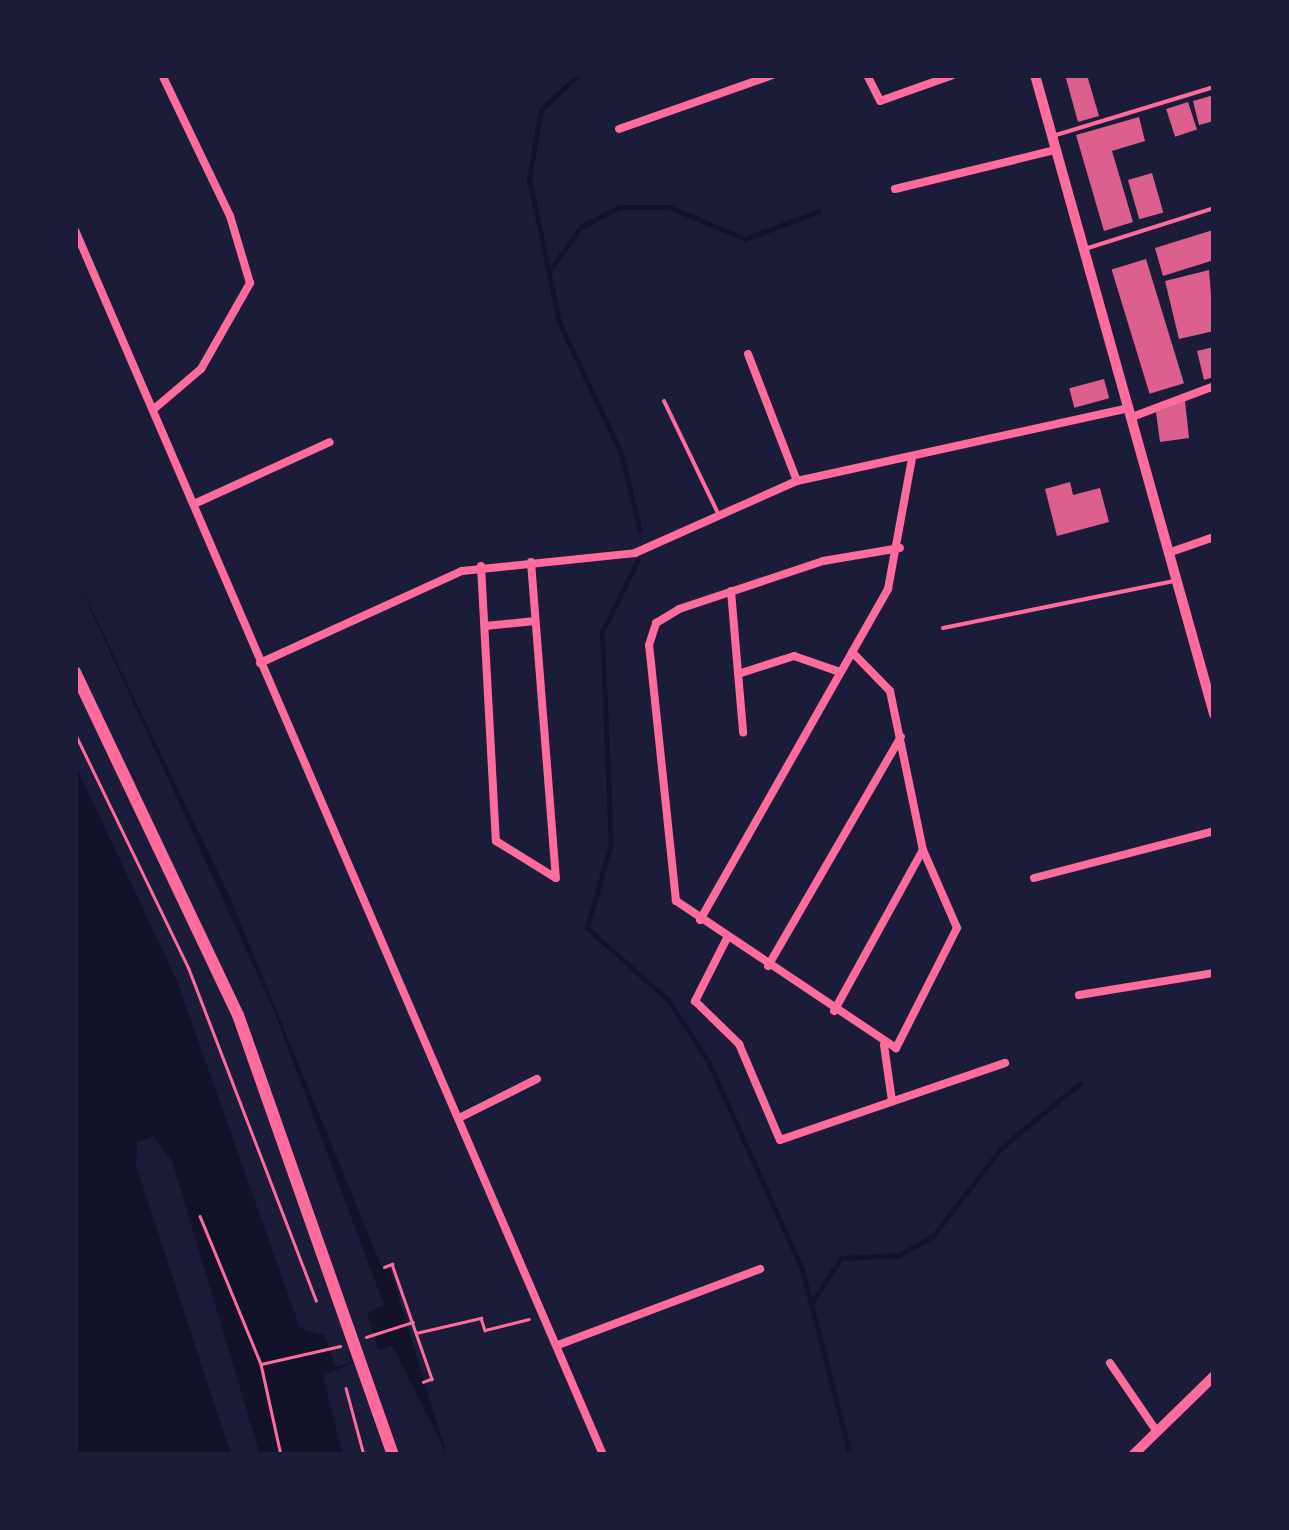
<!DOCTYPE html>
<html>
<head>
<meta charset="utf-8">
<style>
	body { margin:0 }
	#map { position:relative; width:1289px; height:1530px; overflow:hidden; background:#1b1b3a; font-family:Figtree,sans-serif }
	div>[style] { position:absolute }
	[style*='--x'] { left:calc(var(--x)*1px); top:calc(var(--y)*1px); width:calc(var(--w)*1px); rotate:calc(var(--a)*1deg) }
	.water>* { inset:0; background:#12122b }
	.pier>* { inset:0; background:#1b1b3a; transform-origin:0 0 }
	.stream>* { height:5px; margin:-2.5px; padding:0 2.5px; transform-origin:2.5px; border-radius:2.5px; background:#12122b }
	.building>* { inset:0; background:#dd5f8e; transform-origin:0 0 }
	.path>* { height:2.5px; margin:-1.25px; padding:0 1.25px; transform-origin:1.25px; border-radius:1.25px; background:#ff6b9d }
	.service>* { height:4px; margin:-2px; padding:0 2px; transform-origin:2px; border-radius:2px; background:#ff6b9d }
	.minor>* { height:8px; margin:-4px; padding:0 4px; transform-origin:4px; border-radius:4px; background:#ff6b9d }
	.tertiary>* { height:10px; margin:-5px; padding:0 5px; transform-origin:5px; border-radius:5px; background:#ff6b9d }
	.primary>* { height:12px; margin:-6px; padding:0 6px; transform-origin:6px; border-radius:6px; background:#ff6b9d }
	span { translate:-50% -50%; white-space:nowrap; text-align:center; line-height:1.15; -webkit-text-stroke:10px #1b1b3a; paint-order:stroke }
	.frame { position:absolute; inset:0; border:78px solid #1b1b3a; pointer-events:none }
</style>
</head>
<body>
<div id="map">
	<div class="water">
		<div style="clip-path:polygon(75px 575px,230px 897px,383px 1270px,390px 1269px,447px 1455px,392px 1345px,323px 1376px,343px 1455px,75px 1455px,75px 764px,177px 981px,300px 1328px,322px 1335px,384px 1305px,274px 1011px)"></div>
	</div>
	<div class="pier">
		<div style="clip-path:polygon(153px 1136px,172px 1161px,260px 1455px,231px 1455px,136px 1165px,137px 1143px)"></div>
		<div style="left:367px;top:1313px;width:42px;height:47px;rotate:72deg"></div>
	</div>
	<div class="stream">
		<div style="--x:578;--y:75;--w:51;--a:136.6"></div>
		<div style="--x:541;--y:110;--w:69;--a:100"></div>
		<div style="--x:529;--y:178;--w:147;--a:78.2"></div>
		<div style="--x:559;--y:322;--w:145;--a:64.7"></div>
		<div style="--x:621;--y:453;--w:80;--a:76.3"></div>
		<div style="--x:551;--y:268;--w:51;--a:-53.8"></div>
		<div style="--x:581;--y:227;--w:43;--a:-27.8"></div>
		<div style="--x:619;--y:207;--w:50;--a:0"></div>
		<div style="--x:669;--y:207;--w:82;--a:22.8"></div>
		<div style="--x:745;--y:239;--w:79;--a:-20.7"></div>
		<div style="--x:638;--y:560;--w:80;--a:116.6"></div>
		<div style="--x:602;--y:632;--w:211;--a:87.6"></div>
		<div style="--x:611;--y:843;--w:88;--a:105.8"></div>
		<div style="--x:587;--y:928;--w:110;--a:41.7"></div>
		<div style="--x:669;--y:1001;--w:72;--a:57"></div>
		<div style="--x:708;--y:1061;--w:228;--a:65.7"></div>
		<div style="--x:802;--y:1269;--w:192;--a:75.5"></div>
		<div style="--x:811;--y:1303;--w:54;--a:-56.3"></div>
		<div style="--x:841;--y:1258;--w:58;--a:-3"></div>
		<div style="--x:899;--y:1255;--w:39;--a:-29"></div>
		<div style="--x:933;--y:1236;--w:111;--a:-52.3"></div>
		<div style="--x:1001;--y:1148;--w:102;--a:-39.4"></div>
	</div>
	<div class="building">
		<div style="clip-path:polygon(1065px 75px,1087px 75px,1099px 116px,1078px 122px)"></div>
		<div style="clip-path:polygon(1214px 95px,1214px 121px,1199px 125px,1193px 101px)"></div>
		<div style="left:1188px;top:102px;width:29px;height:23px;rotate:72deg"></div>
		<div style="clip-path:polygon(1139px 117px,1145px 141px,1112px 151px,1133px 222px,1104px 231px,1076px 135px)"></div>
		<div style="left:1152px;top:173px;width:41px;height:25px;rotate:74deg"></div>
		<div style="clip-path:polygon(1213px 230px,1214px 260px,1163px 276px,1155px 248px)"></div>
		<div style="left:1146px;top:259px;width:130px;height:36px;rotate:73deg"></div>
		<div style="clip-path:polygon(1209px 270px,1214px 331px,1179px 339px,1165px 281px)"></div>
		<div style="clip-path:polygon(1214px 347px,1214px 377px,1204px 380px,1197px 351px)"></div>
		<div style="left:1104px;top:379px;width:20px;height:36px;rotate:75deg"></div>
		<div style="clip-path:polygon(1185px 401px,1189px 438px,1160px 442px,1156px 412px)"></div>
		<div style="clip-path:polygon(1070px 482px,1073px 495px,1100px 488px,1109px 522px,1057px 536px,1045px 489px)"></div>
	</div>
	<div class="path">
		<div style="--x:75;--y:733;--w:262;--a:64.2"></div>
		<div style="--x:189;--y:969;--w:355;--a:69"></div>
		<div style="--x:200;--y:1216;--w:160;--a:67.6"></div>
		<div style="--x:261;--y:1364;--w:93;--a:77.6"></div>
		<div style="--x:384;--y:1267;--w:9;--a:-21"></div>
		<div style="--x:392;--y:1264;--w:122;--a:70.8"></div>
		<div style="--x:432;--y:1379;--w:9;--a:159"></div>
		<div style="--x:416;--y:1333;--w:67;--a:-13"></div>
		<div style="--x:481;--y:1318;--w:13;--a:72"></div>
		<div style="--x:485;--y:1330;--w:45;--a:-14"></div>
		<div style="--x:366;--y:1337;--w:49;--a:-17.7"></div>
		<div style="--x:261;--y:1364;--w:81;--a:-12.8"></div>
		<div style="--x:346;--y:1388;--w:69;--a:75"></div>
	</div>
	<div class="service">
		<div style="--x:1056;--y:135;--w:165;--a:-16.9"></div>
		<div style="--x:1088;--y:248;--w:132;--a:-17.6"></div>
		<div style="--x:664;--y:401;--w:122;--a:64.3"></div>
		<div style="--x:943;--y:628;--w:237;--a:-11.5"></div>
	</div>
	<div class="minor">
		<div style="--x:867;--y:75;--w:29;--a:63"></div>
		<div style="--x:880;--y:101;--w:77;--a:-19.6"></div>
		<div style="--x:619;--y:129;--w:162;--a:-19.4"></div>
		<div style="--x:895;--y:189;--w:165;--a:-13.7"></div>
		<div style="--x:75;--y:230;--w:1334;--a:66.68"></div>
		<div style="--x:748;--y:354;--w:136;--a:68.9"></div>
		<div style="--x:154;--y:409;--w:62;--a:-40.4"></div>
		<div style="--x:201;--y:369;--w:99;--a:-60.3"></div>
		<div style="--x:250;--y:283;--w:70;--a:-106.6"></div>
		<div style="--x:230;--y:216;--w:157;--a:-115.7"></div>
		<div style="--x:1132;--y:417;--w:88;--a:-20.7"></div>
		<div style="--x:194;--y:504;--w:149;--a:-24.5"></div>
		<div style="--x:1168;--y:553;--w:49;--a:-19.2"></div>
		<div style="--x:531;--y:562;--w:317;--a:85.5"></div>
		<div style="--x:481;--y:566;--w:275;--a:86.9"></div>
		<div style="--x:496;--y:841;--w:70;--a:31.7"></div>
		<div style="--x:731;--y:591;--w:142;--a:85.1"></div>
		<div style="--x:485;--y:626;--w:50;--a:-5.7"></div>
		<div style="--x:852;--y:652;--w:54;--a:45.7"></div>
		<div style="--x:890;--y:691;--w:162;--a:78.3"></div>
		<div style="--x:923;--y:850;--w:85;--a:66.4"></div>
		<div style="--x:957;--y:928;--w:135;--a:116.9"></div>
		<div style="--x:896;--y:1048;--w:265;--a:-146.2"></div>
		<div style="--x:676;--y:901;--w:257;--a:-96"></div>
		<div style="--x:649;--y:645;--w:23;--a:-72"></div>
		<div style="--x:656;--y:623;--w:27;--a:-31"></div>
		<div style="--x:679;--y:609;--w:152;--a:-18.4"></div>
		<div style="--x:823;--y:561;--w:78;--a:-9.6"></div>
		<div style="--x:260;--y:663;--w:222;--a:-24.5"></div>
		<div style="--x:462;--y:571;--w:174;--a:-5.9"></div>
		<div style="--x:635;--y:553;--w:177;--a:-24"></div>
		<div style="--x:797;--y:481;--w:340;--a:-12.4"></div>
		<div style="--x:738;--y:674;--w:59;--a:-17.8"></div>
		<div style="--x:794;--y:656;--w:49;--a:19.2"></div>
		<div style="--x:1034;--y:878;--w:186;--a:-14.6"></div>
		<div style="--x:700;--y:920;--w:381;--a:-60.4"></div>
		<div style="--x:888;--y:589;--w:133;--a:-79.6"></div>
		<div style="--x:727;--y:938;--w:71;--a:116.9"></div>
		<div style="--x:695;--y:1001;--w:62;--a:44.3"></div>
		<div style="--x:739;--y:1044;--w:104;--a:66.9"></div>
		<div style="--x:780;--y:1140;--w:238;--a:-18.9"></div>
		<div style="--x:768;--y:966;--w:265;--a:-59.9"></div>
		<div style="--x:1079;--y:995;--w:137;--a:-9.3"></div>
		<div style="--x:834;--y:1011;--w:184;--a:-61.1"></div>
		<div style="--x:884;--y:1045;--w:57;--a:81.9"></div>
		<div style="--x:461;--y:1117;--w:85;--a:-26.6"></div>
		<div style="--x:558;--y:1345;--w:216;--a:-20.6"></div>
		<div style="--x:1110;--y:1363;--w:83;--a:55.7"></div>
	</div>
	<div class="tertiary">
		<div style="--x:1035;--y:75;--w:664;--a:74.35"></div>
		<div style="--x:1133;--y:1455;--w:113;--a:-44.3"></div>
	</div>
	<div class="primary">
		<div style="--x:75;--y:672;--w:380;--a:64.6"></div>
		<div style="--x:238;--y:1015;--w:467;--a:70.6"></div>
	</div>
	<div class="frame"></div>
</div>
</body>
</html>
